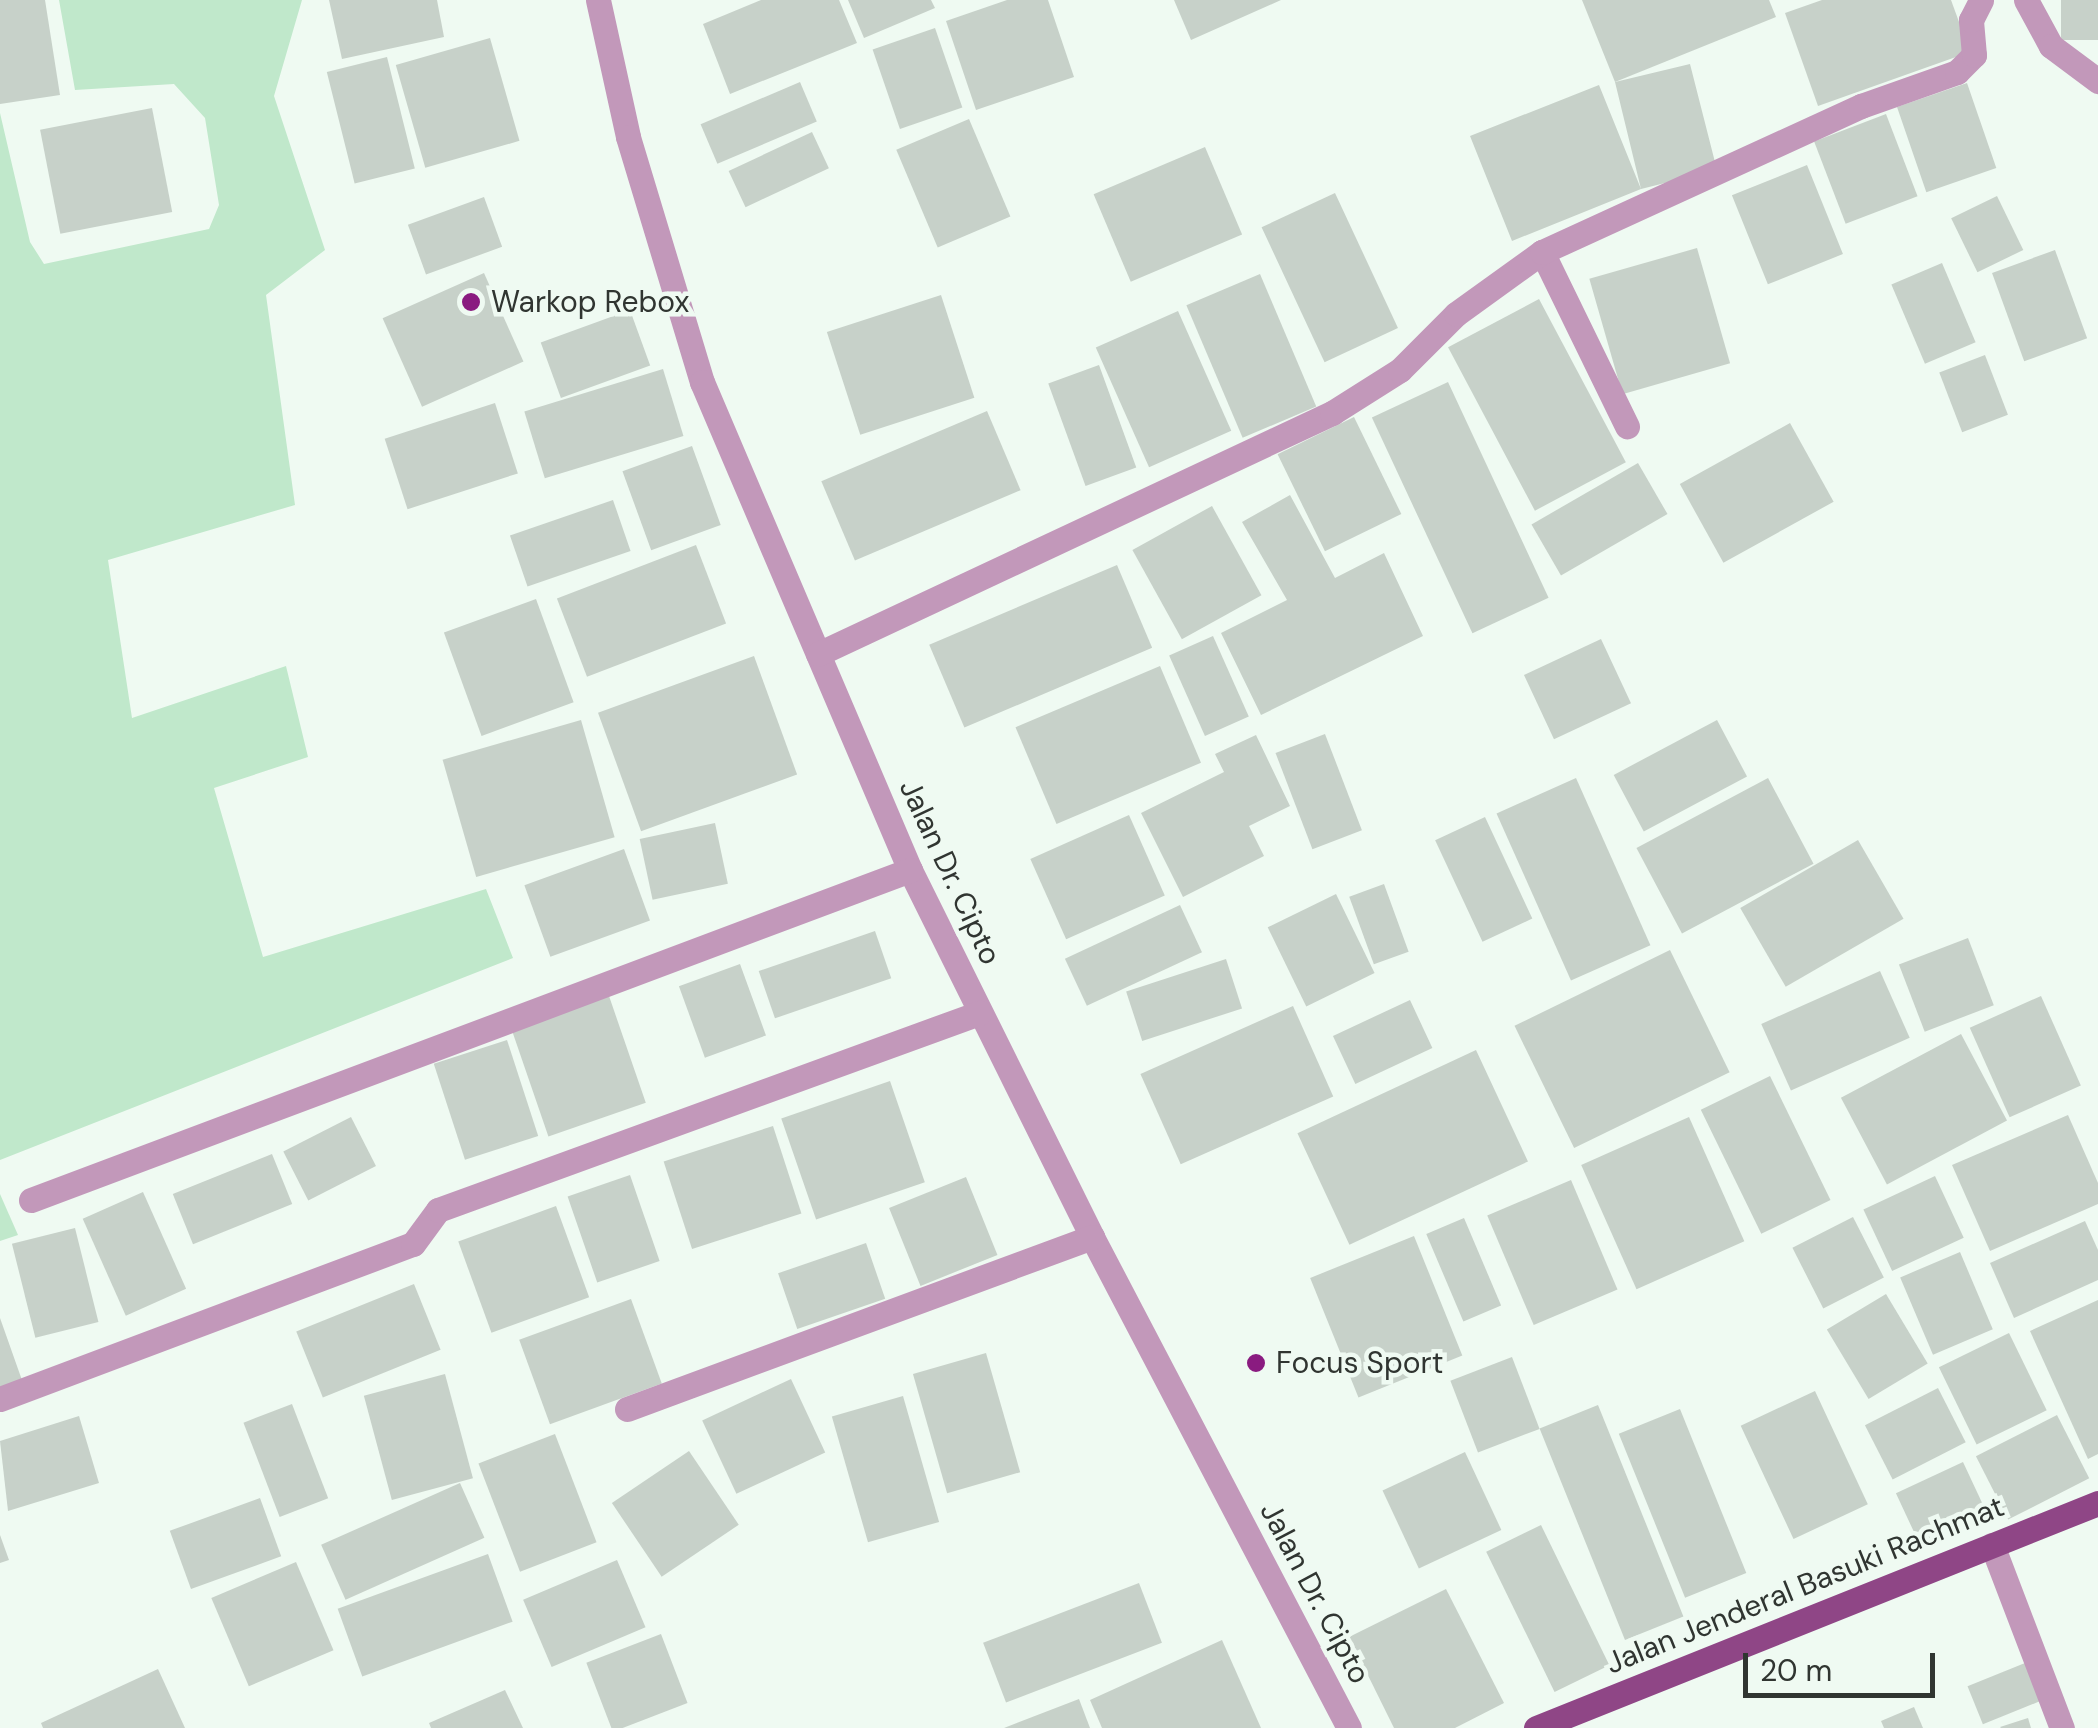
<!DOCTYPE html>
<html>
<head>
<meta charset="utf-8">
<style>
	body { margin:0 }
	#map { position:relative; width:2098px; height:1728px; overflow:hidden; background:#effaf2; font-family:"DM Sans",sans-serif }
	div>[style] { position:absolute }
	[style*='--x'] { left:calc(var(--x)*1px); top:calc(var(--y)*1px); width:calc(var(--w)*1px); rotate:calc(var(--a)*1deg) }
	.green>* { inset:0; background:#c0e8cb }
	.building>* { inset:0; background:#c7d1c9; transform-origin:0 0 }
	.minor>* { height:25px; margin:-12.5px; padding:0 12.5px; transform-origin:12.5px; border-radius:12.5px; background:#c298ba }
	.major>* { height:25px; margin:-12.5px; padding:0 12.5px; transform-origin:12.5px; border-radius:12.5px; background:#8f4686 }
	.dots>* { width:28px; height:28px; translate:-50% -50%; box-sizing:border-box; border:5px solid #effaf2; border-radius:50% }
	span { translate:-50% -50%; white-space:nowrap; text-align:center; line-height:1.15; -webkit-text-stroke:9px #effaf2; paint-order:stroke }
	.poi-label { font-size:30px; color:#303531 }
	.left { translate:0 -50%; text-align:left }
	.street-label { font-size:30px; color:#303531 }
	.scale { position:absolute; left:1743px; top:1653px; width:192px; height:45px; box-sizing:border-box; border:5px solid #303531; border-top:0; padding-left:12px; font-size:30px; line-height:35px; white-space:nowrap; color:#303531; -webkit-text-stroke:8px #effaf2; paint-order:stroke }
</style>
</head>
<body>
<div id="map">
	<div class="green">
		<div style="clip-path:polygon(59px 0,302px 0,274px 96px,325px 250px,266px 295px,295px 505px,108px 560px,132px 718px,286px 666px,308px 757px,214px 788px,263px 957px,486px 889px,513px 958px,0 1160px,0 113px,30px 242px,44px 264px,209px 229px,219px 205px,205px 118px,174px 84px,75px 90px)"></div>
		<div style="clip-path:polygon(0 1194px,18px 1235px,0 1241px)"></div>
	</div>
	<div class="building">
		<div style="clip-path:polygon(0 0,45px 0,60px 95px,0 104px)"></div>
		<div style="clip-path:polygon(329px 0,437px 0,444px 37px,342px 59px)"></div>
		<div style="clip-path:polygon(761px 0,839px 0,857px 43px,730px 94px,703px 24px)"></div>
		<div style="clip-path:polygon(848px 0,931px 0,935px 8px,864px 38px)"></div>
		<div style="clip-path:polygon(1007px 0,1048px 0,1074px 77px,976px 110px,946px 21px)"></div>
		<div style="clip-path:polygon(1174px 0,1281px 0,1191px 40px)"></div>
		<div style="clip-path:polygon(1582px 0,1769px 0,1776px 17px,1615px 82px)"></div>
		<div style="clip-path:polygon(1822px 0,1951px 0,1970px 52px,1818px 106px,1785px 13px)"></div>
		<div style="left:2061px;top:0;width:37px;height:40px"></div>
		<div style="left:935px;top:28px;width:84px;height:66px;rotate:71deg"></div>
		<div style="left:490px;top:38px;width:107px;height:98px;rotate:74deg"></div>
		<div style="left:387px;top:57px;width:115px;height:62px;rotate:76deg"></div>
		<div style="clip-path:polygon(1690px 64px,1717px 170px,1641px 189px,1512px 241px,1470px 136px,1599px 85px,1641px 189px,1615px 82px)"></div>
		<div style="left:800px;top:82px;width:43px;height:108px;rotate:67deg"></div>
		<div style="left:1967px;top:83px;width:90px;height:74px;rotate:71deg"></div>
		<div style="left:152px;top:108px;width:106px;height:114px;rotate:79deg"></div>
		<div style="left:1886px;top:114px;width:88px;height:77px;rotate:69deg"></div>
		<div style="left:969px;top:119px;width:106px;height:79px;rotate:67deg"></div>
		<div style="left:812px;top:132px;width:40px;height:92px;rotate:65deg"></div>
		<div style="left:1205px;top:147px;width:95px;height:121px;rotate:67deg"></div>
		<div style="left:1807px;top:165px;width:96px;height:81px;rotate:68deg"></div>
		<div style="left:1335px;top:193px;width:149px;height:81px;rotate:65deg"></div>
		<div style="left:1997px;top:196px;width:60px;height:51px;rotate:64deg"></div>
		<div style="left:484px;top:197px;width:53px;height:81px;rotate:70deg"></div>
		<div style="left:1697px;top:248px;width:120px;height:112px;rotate:74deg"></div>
		<div style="left:2055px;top:250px;width:94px;height:67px;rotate:70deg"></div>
		<div style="left:1942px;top:263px;width:86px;height:55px;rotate:67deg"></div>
		<div style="left:484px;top:273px;width:97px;height:111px;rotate:66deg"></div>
		<div style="left:1260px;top:274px;width:144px;height:80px;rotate:67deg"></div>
		<div style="left:941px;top:295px;width:108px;height:120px;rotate:72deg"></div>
		<div style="left:1539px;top:299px;width:185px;height:103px;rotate:62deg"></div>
		<div style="left:630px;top:310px;width:59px;height:95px;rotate:70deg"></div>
		<div style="left:1178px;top:311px;width:131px;height:90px;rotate:66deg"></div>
		<div style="left:1985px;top:355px;width:64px;height:49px;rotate:69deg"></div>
		<div style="left:1099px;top:365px;width:109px;height:54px;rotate:70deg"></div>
		<div style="left:663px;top:369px;width:70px;height:145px;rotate:73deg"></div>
		<div style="left:1448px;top:382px;width:238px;height:84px;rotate:65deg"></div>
		<div style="left:495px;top:403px;width:74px;height:116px;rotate:72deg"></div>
		<div style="left:987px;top:411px;width:86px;height:180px;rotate:67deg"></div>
		<div style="left:1354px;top:417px;width:108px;height:85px;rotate:64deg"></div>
		<div style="left:1790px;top:423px;width:90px;height:126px;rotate:61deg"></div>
		<div style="left:692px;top:446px;width:84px;height:74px;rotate:70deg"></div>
		<div style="left:1638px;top:463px;width:59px;height:123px;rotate:60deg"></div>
		<div style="clip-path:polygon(1290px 495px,1335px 578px,1384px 553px,1423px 636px,1261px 715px,1221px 633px,1287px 600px,1242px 522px)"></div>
		<div style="left:613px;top:500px;width:54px;height:109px;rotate:71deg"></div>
		<div style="left:1212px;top:506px;width:102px;height:91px;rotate:61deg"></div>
		<div style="left:696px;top:545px;width:84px;height:149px;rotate:69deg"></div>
		<div style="left:1117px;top:565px;width:90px;height:204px;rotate:67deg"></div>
		<div style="left:536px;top:599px;width:110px;height:98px;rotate:70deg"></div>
		<div style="left:1213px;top:636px;width:88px;height:48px;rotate:66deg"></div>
		<div style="left:1601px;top:639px;width:71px;height:85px;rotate:65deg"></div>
		<div style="left:754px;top:656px;width:126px;height:166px;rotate:70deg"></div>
		<div style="left:1160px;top:666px;width:105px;height:157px;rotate:67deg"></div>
		<div style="left:581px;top:720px;width:122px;height:144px;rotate:74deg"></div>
		<div style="left:1717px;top:720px;width:64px;height:117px;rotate:62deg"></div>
		<div style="left:1325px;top:734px;width:103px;height:53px;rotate:69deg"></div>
		<div style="clip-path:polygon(1256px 735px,1290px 806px,1249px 826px,1264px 856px,1183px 897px,1141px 813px,1224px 772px,1215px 754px)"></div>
		<div style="left:1576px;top:778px;width:183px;height:87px;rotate:66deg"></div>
		<div style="left:1768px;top:778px;width:97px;height:149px;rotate:62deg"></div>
		<div style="left:1129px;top:815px;width:88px;height:108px;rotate:66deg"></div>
		<div style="left:1485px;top:817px;width:112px;height:55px;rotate:65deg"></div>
		<div style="left:715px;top:823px;width:62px;height:77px;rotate:78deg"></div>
		<div style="left:1858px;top:840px;width:91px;height:136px;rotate:60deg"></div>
		<div style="left:624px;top:849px;width:76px;height:106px;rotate:70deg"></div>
		<div style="left:1384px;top:884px;width:72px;height:37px;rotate:70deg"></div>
		<div style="left:1336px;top:894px;width:88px;height:76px;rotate:64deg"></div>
		<div style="left:1180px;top:905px;width:52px;height:127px;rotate:65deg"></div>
		<div style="left:875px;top:931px;width:50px;height:123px;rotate:71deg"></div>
		<div style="left:1968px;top:938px;width:72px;height:74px;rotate:69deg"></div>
		<div style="left:1670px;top:950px;width:136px;height:173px;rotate:64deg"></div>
		<div style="left:1226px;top:959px;width:52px;height:105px;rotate:72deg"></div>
		<div style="left:740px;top:964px;width:76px;height:65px;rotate:70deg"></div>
		<div style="left:1880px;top:971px;width:73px;height:130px;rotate:66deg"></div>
		<div style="left:609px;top:996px;width:113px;height:103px;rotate:71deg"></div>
		<div style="left:2041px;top:996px;width:98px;height:78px;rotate:66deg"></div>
		<div style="left:1410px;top:1000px;width:53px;height:85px;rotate:65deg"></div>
		<div style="left:1293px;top:1006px;width:99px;height:167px;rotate:66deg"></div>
		<div style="left:1961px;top:1034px;width:98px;height:136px;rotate:62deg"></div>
		<div style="left:507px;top:1040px;width:101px;height:77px;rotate:72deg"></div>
		<div style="left:1476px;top:1050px;width:123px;height:197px;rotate:65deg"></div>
		<div style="left:1770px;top:1076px;width:138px;height:77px;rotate:64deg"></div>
		<div style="left:890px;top:1081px;width:107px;height:115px;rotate:71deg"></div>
		<div style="clip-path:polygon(2068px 1115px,2098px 1183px,2098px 1204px,1990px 1251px,1952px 1165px)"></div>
		<div style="left:351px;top:1117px;width:55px;height:76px;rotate:63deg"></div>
		<div style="left:1689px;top:1117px;width:136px;height:118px;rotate:66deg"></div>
		<div style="left:773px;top:1126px;width:92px;height:115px;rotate:72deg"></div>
		<div style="left:272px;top:1154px;width:54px;height:107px;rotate:68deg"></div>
		<div style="left:630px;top:1175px;width:91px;height:66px;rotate:71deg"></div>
		<div style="left:1935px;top:1176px;width:68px;height:79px;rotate:65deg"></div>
		<div style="left:966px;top:1177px;width:84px;height:83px;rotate:68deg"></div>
		<div style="left:1571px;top:1180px;width:119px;height:91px;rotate:67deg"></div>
		<div style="left:143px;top:1192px;width:106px;height:66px;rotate:66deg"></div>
		<div style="left:556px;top:1206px;width:97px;height:104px;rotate:70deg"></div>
		<div style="left:1853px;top:1217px;width:68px;height:68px;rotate:63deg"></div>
		<div style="left:1464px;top:1218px;width:95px;height:41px;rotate:67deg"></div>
		<div style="clip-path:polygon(2085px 1221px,2098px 1250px,2098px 1280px,2014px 1318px,1990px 1263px)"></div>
		<div style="left:75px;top:1228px;width:97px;height:65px;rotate:76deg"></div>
		<div style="left:1414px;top:1236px;width:129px;height:112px;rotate:68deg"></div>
		<div style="left:866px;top:1243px;width:59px;height:93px;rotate:71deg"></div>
		<div style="left:1960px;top:1252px;width:84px;height:65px;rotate:67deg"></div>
		<div style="left:414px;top:1284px;width:71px;height:127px;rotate:68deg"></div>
		<div style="left:1886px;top:1294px;width:81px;height:69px;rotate:59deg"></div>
		<div style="left:631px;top:1299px;width:90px;height:119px;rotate:70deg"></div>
		<div style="clip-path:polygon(2098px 1300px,2098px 1454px,2088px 1459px,2030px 1331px)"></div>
		<div style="clip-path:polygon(0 1318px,23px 1383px,0 1391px)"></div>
		<div style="left:2009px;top:1333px;width:86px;height:78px;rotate:64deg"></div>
		<div style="left:986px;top:1353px;width:124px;height:76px;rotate:74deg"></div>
		<div style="left:1512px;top:1357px;width:77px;height:66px;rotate:69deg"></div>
		<div style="left:445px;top:1374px;width:108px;height:84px;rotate:75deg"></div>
		<div style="left:791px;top:1379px;width:81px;height:98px;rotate:65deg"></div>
		<div style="left:1938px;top:1388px;width:61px;height:82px;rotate:63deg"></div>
		<div style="left:1815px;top:1391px;width:125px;height:82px;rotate:65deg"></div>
		<div style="left:903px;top:1396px;width:131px;height:74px;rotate:74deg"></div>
		<div style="left:292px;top:1404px;width:101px;height:52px;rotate:69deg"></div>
		<div style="left:1598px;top:1405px;width:228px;height:63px;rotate:68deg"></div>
		<div style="left:1680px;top:1409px;width:177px;height:66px;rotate:68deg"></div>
		<div style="left:2057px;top:1415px;width:71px;height:91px;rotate:63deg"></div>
		<div style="clip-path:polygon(79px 1416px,99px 1483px,8px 1511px,0 1441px)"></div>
		<div style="left:555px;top:1434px;width:116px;height:82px;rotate:69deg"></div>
		<div style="left:689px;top:1451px;width:89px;height:93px;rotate:56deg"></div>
		<div style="left:1465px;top:1452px;width:86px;height:91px;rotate:65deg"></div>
		<div style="left:1963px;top:1462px;width:55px;height:74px;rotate:65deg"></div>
		<div style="left:460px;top:1483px;width:60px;height:152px;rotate:66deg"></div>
		<div style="left:260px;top:1498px;width:62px;height:96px;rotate:70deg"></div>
		<div style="left:1541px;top:1525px;width:156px;height:61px;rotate:64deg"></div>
		<div style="clip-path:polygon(0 1535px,9px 1560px,0 1563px)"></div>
		<div style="left:488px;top:1554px;width:72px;height:160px;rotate:70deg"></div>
		<div style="left:617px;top:1560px;width:73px;height:102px;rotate:67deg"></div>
		<div style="left:296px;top:1562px;width:96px;height:92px;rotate:67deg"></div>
		<div style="left:1139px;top:1583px;width:64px;height:167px;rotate:69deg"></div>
		<div style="clip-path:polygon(1446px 1589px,1504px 1703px,1455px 1728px,1394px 1728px,1349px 1637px)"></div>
		<div style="left:661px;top:1634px;width:74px;height:80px;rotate:69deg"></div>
		<div style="clip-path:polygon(1222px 1640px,1261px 1728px,1102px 1728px,1090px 1700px)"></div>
		<div style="left:2025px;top:1663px;width:41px;height:62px;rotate:68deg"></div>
		<div style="clip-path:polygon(158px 1669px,185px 1728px,43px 1728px,41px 1723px)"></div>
		<div style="clip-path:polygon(505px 1690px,523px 1728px,431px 1728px,429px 1723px)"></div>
		<div style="clip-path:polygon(1079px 1699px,1090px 1728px,1004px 1728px)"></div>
		<div style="clip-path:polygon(1914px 1707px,1923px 1728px,1884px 1728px,1881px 1721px)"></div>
		<div style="clip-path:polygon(2028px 1718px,2031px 1728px,2001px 1728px,2000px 1727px)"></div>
	</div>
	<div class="minor">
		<div style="--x:598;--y:0;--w:140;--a:77.6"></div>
		<div style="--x:628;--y:137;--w:256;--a:73.2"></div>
		<div style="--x:702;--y:382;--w:530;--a:66.91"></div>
		<div style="--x:910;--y:870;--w:410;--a:63.6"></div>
		<div style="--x:1092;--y:1237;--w:554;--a:62.37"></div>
		<div style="--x:2026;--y:0;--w:52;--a:61.5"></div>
		<div style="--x:2051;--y:46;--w:59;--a:36.7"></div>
		<div style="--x:1542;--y:252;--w:194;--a:64"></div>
		<div style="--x:818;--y:654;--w:568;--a:-25.12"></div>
		<div style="--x:1332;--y:413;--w:80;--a:-32.3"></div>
		<div style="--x:1400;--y:370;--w:79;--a:-45"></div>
		<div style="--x:1456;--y:314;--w:106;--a:-35.8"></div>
		<div style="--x:1542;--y:252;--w:351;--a:-24.6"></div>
		<div style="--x:1861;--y:106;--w:102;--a:-19.5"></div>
		<div style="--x:1957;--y:72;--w:24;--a:-45"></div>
		<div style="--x:1974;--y:55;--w:35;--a:-95"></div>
		<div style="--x:1971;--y:20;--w:22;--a:-63"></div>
		<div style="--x:31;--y:1200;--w:939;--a:-20.58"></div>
		<div style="--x:0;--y:1399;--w:441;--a:-20.6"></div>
		<div style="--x:413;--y:1244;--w:42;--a:-53.7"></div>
		<div style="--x:438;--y:1210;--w:576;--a:-20.01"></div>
		<div style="--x:627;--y:1409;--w:496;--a:-20.3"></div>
		<div style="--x:1992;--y:1545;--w:196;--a:69.1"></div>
	</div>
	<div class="major">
		<div style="--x:1536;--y:1728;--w:605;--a:-21.82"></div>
	</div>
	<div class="dots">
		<div style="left:471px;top:302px;background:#8a1b80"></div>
		<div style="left:1256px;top:1363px;background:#8a1b80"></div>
	</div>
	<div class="poi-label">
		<span class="left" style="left:491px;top:302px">Warkop Rebox</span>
		<span class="left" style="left:1276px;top:1363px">Focus Sport</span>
	</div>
	<div class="street-label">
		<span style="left:950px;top:872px;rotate:65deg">Jalan Dr. Cipto</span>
		<span style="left:1805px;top:1585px;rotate:-22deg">Jalan Jenderal Basuki Rachmat</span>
		<span style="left:1315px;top:1593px;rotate:62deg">Jalan Dr. Cipto</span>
	</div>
	<div class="scale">20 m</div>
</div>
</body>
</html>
